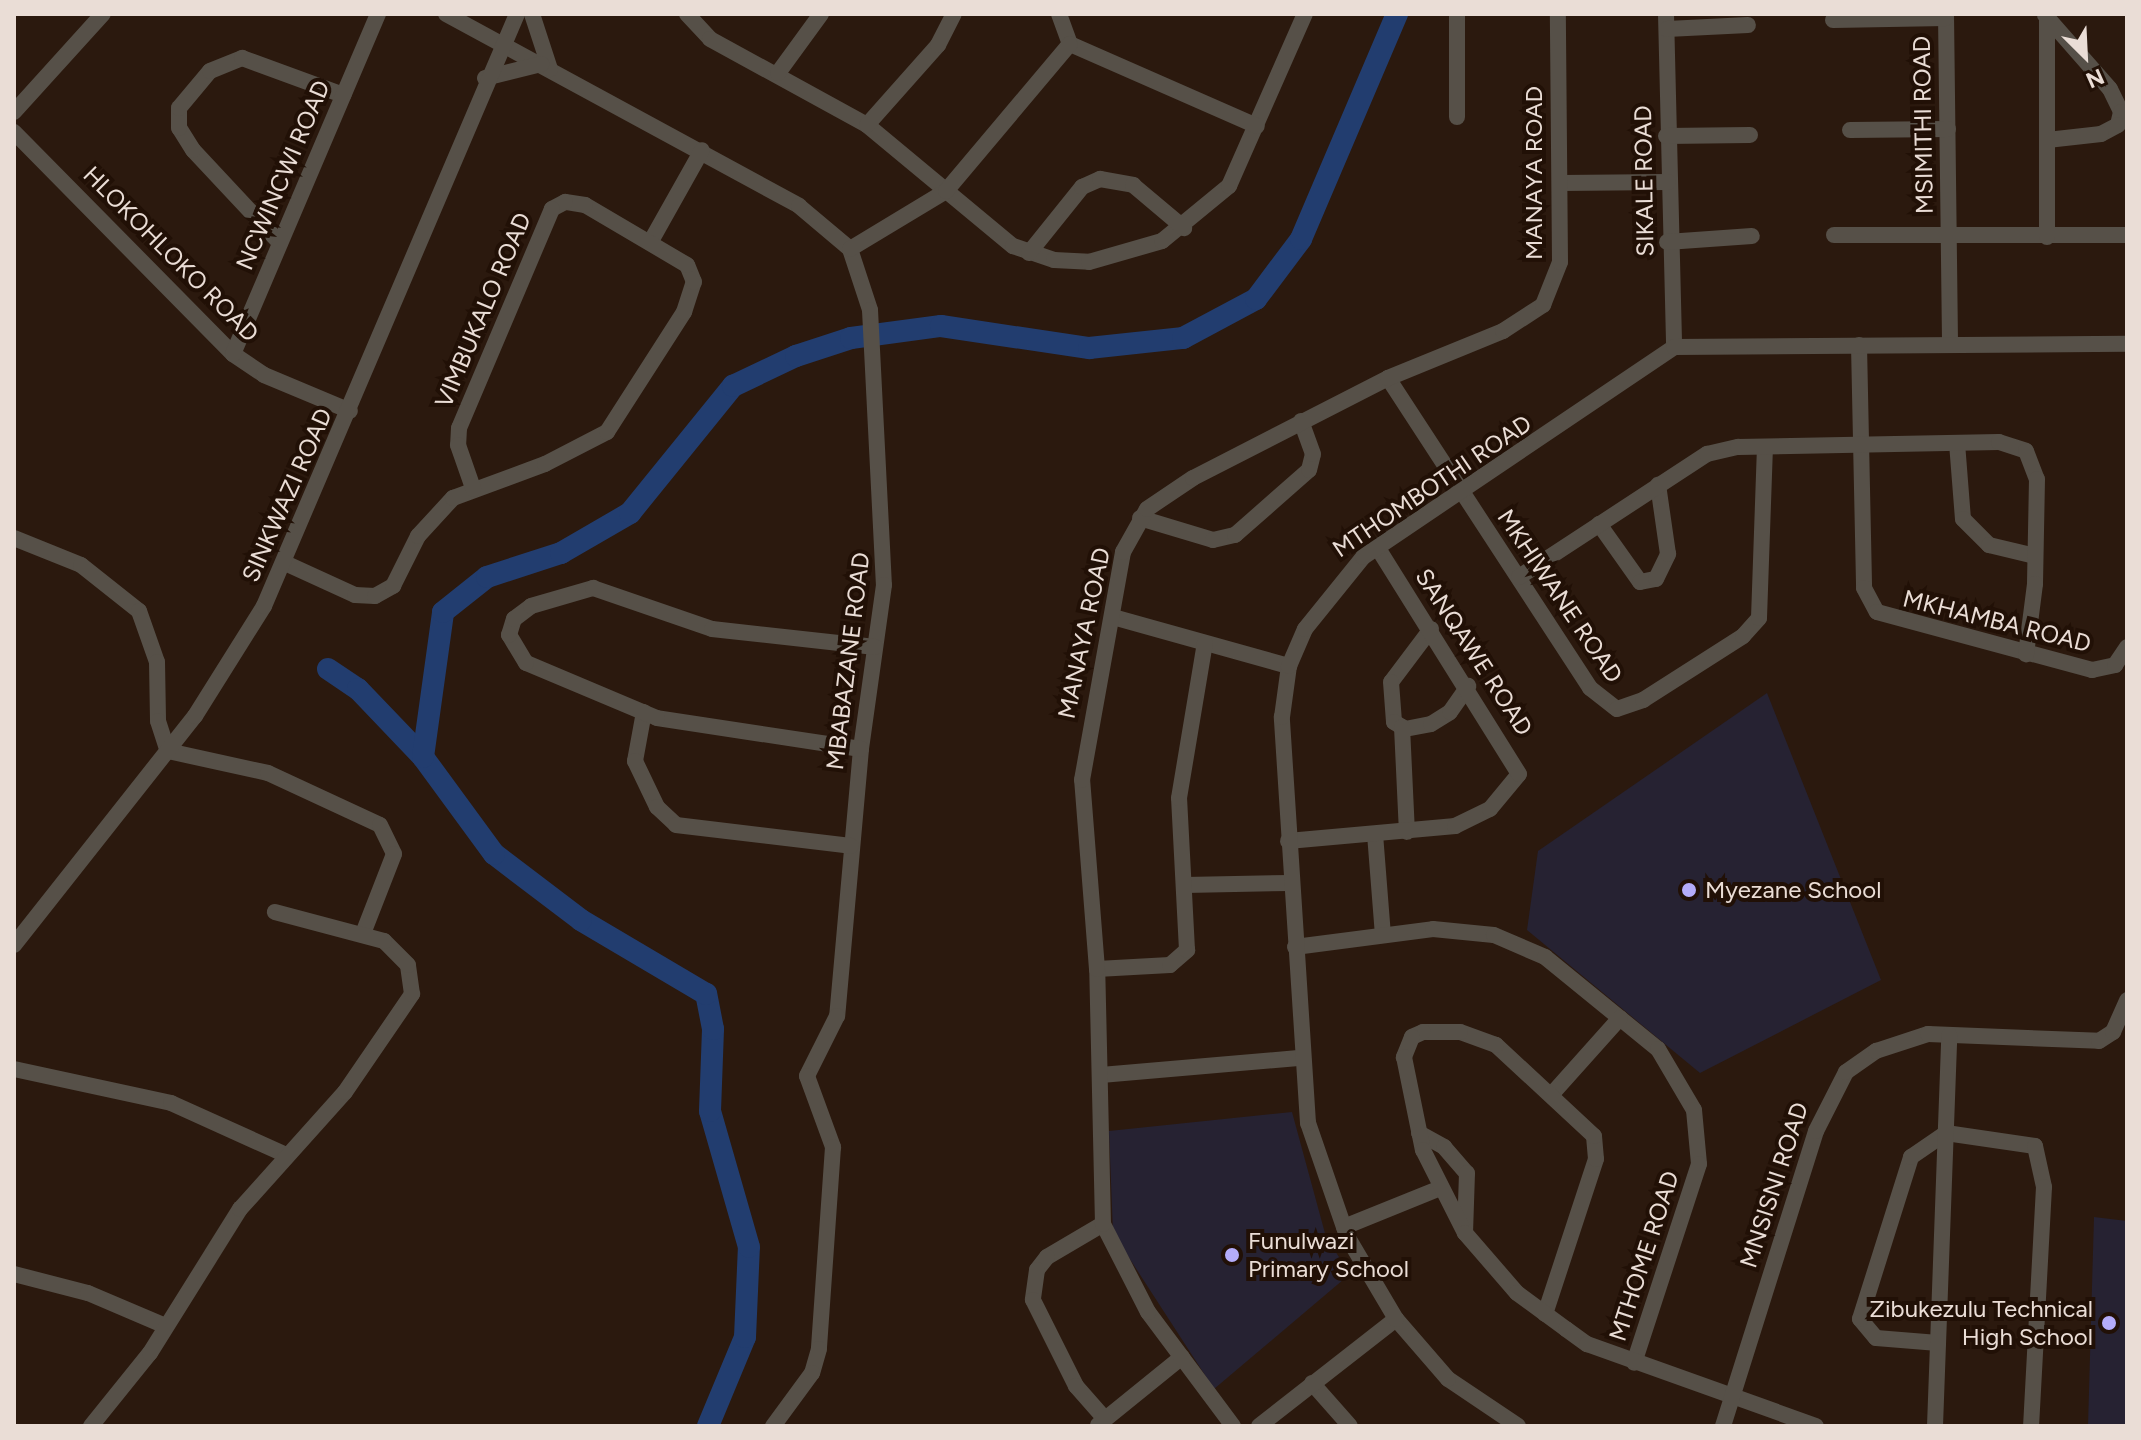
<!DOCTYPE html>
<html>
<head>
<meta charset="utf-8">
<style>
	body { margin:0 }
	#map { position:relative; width:2141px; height:1440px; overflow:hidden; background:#2b190e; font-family:Figtree,sans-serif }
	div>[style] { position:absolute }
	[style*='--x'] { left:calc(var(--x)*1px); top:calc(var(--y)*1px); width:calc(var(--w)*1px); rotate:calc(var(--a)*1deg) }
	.education>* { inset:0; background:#262232 }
	.river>* { height:22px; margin:-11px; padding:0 11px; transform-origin:11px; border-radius:11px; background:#223d6f }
	.minor>* { height:16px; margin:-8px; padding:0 8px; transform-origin:8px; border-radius:8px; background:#565048 }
	.dots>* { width:22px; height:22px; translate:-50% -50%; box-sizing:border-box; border:4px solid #211006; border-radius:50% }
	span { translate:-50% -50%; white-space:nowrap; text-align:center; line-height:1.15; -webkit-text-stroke:8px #211006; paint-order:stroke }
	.street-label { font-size:24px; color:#eaddd6 }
	.poi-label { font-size:24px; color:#eaddd6 }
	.left { translate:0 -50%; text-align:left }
	.right { translate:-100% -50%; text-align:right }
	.frame { position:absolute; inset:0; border:16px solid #eaddd6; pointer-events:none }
	.north { position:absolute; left:2045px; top:16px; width:80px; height:80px; -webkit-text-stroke:6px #211006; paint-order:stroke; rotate:156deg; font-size:22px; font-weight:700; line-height:32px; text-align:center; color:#eaddd6 }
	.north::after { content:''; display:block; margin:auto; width:28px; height:36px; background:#eaddd6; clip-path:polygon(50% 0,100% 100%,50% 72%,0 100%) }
</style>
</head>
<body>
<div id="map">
	<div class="education">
		<div style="clip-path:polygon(1767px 693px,1881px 980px,1700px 1073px,1527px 930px,1538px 851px)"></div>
		<div style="clip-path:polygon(1292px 1112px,1326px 1237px,1350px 1274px,1214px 1389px,1113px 1233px,1109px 1131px)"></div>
		<div style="clip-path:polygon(2094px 1217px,2127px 1221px,2127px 1426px,2088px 1426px)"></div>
	</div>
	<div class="river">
		<div style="--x:328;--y:669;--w:36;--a:34"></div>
		<div style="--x:358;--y:689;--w:94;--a:46.3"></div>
		<div style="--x:708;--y:1426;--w:96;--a:-67.4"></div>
		<div style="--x:745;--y:1337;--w:90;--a:-87.5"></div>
		<div style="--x:749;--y:1247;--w:141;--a:-106"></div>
		<div style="--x:710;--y:1111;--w:82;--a:-87.9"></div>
		<div style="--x:713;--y:1029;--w:36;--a:-101"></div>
		<div style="--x:706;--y:994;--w:145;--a:-149.4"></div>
		<div style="--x:581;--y:920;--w:109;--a:-142.8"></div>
		<div style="--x:494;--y:854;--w:120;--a:-126.2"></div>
		<div style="--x:423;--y:757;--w:146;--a:-82.1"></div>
		<div style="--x:443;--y:612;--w:56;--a:-38.5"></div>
		<div style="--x:487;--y:577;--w:78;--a:-18"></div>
		<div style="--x:561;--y:553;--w:80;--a:-30.1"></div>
		<div style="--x:630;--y:513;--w:164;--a:-51"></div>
		<div style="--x:733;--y:386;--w:70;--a:-25.5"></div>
		<div style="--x:796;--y:356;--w:58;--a:-18.1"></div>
		<div style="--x:851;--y:338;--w:91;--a:-7.6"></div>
		<div style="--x:941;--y:326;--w:150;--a:8.5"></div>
		<div style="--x:1089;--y:348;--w:95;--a:-6.1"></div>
		<div style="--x:1183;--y:338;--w:83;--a:-28.1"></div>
		<div style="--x:1256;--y:299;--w:75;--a:-53.1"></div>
		<div style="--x:1301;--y:239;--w:245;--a:-66.9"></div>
	</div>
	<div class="minor">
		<div style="--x:446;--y:14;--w:402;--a:28.5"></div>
		<div style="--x:799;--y:206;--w:67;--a:40.1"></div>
		<div style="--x:850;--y:249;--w:64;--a:71.8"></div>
		<div style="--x:870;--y:310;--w:275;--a:87.1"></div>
		<div style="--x:884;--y:585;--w:166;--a:98"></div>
		<div style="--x:861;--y:749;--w:268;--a:95.1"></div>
		<div style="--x:837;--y:1016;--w:67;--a:116.6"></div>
		<div style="--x:807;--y:1076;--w:76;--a:69.9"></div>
		<div style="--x:833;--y:1147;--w:202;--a:94"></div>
		<div style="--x:819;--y:1349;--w:25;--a:106"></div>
		<div style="--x:812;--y:1373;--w:66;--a:126.3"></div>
		<div style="--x:532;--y:14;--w:58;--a:71.9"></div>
		<div style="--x:687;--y:14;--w:34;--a:47"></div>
		<div style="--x:710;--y:39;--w:179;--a:28.7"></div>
		<div style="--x:867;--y:125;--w:190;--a:39.7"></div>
		<div style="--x:1013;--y:246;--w:43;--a:18.9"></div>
		<div style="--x:1054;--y:260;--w:35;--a:3"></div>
		<div style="--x:1089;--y:262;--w:76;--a:-16"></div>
		<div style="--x:1162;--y:241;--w:87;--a:-39.4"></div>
		<div style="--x:1229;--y:186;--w:188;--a:-66.2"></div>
		<div style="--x:1059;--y:14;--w:32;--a:70"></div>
		<div style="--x:1666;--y:14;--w:333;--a:88.6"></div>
		<div style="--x:1946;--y:14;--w:329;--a:89.3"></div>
		<div style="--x:2045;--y:15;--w:98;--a:48.7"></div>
		<div style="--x:2110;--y:89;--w:25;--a:64"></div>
		<div style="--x:2121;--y:112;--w:13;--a:103"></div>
		<div style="--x:2118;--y:125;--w:19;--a:152"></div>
		<div style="--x:2101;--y:134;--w:54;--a:173.7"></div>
		<div style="--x:1833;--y:20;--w:113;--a:-1"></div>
		<div style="--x:1667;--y:29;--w:81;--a:-2.8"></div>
		<div style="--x:1070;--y:44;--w:204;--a:23.7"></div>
		<div style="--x:778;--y:73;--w:73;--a:-53.9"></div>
		<div style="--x:485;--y:78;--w:58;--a:-14"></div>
		<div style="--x:14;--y:112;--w:132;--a:-47.8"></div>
		<div style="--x:1457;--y:117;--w:103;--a:-90"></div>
		<div style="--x:867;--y:125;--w:107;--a:-48.4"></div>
		<div style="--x:938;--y:45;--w:35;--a:-63"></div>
		<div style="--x:1850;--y:130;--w:98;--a:-0.6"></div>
		<div style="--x:14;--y:132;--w:312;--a:45.4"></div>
		<div style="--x:233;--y:354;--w:37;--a:34"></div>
		<div style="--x:264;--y:375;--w:93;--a:22.7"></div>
		<div style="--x:1666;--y:136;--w:84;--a:-0.7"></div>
		<div style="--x:1561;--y:183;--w:107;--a:-0.5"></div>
		<div style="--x:1834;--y:235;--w:293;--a:0"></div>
		<div style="--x:2047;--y:237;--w:220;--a:-90"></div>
		<div style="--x:651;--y:241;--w:104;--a:-60.7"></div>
		<div style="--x:1667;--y:242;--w:85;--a:-4"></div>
		<div style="--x:280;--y:243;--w:127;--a:-133.1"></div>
		<div style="--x:193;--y:150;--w:26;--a:-122"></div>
		<div style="--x:179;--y:128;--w:20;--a:-90"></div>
		<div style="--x:179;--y:108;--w:48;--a:-50"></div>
		<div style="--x:210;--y:71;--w:35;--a:-22"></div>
		<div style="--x:242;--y:58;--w:108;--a:20.1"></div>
		<div style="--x:850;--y:249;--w:112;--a:-31.1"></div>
		<div style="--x:946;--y:191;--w:192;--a:-49.9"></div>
		<div style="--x:1029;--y:253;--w:85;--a:-51.2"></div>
		<div style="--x:1082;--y:187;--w:20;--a:-24"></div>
		<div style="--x:1100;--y:179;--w:34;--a:10"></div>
		<div style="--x:1133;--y:185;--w:67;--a:40.1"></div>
		<div style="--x:1859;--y:345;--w:243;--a:88.8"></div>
		<div style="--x:1864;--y:588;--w:27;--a:62"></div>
		<div style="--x:1877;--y:612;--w:223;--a:15.1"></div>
		<div style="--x:2092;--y:670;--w:24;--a:-12"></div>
		<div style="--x:2115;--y:665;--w:22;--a:-56"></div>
		<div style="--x:233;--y:354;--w:370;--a:-66.9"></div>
		<div style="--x:1388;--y:378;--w:370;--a:56.9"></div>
		<div style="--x:1590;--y:688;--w:34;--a:38"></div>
		<div style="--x:1617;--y:709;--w:28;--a:-19"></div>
		<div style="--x:1643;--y:700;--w:119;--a:-32.6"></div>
		<div style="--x:1743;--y:636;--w:24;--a:-48"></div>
		<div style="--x:1759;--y:618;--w:171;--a:-88"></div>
		<div style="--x:1957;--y:443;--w:76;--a:85.5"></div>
		<div style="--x:1963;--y:519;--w:37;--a:45"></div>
		<div style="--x:1989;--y:545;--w:47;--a:13.4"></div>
		<div style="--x:1140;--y:518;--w:76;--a:16.8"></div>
		<div style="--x:1213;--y:540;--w:23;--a:-13"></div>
		<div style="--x:1235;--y:535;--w:98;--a:-41.3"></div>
		<div style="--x:1309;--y:470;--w:16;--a:-76"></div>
		<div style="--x:1313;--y:454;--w:35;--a:-110"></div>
		<div style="--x:1599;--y:524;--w:71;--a:54.7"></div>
		<div style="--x:1640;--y:582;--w:16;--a:-11"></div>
		<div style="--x:1656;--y:579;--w:28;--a:-64"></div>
		<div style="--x:1668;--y:554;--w:70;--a:-98.2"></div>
		<div style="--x:14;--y:538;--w:72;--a:21.9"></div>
		<div style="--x:81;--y:565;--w:74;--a:38.4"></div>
		<div style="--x:139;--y:611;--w:54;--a:70.6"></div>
		<div style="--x:157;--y:662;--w:59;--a:89"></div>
		<div style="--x:158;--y:721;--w:32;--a:72"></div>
		<div style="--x:168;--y:751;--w:102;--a:12.4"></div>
		<div style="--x:268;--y:773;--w:123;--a:24.9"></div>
		<div style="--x:380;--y:825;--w:32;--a:64"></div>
		<div style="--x:394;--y:854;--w:83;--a:111.3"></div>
		<div style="--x:285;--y:563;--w:77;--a:24.6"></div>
		<div style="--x:355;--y:595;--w:20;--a:3"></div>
		<div style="--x:375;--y:596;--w:21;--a:-29"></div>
		<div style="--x:393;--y:586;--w:56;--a:-63.4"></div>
		<div style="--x:418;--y:536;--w:52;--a:-47.4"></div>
		<div style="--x:453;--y:498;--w:98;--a:-20.3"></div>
		<div style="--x:545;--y:464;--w:70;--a:-27.3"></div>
		<div style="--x:607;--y:432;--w:143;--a:-57.3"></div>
		<div style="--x:684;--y:312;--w:32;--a:-72"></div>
		<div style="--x:694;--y:282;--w:18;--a:-112"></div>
		<div style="--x:687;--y:265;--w:118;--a:-149.5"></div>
		<div style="--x:585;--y:205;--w:20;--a:-171"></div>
		<div style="--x:565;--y:202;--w:15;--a:152"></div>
		<div style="--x:552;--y:209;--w:238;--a:113"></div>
		<div style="--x:459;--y:428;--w:17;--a:93"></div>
		<div style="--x:458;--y:445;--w:46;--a:70.8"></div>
		<div style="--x:1519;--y:577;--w:225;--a:-33.2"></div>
		<div style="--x:1707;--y:454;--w:32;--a:-13"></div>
		<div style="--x:1738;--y:447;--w:261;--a:-1.1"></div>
		<div style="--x:1999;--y:442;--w:28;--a:18"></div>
		<div style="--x:2026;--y:451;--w:30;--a:69"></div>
		<div style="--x:2037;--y:479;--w:105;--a:91.1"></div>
		<div style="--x:2035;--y:584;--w:71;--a:97.3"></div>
		<div style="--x:1113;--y:617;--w:183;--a:15.6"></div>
		<div style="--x:1431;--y:629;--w:66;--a:127"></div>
		<div style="--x:1391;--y:682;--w:40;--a:85.7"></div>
		<div style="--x:1394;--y:722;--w:13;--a:32"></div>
		<div style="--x:1405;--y:729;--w:26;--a:-11"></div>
		<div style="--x:1431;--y:724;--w:22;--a:-32"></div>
		<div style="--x:1450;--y:712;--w:32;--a:-55"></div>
		<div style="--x:644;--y:712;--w:50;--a:100.4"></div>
		<div style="--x:635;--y:761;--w:51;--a:64.4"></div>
		<div style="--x:657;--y:807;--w:26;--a:43"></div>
		<div style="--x:676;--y:825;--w:176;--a:6.8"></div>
		<div style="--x:1402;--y:727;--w:105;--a:87.3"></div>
		<div style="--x:861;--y:749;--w:206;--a:-171.4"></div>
		<div style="--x:657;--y:718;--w:142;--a:-157.2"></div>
		<div style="--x:526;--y:663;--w:33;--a:-121"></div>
		<div style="--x:509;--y:635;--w:17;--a:-73"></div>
		<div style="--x:514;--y:619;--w:21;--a:-37"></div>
		<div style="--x:531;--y:606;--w:65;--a:-16.2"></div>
		<div style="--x:593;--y:588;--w:126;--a:19"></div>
		<div style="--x:712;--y:629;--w:164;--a:6.3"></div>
		<div style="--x:1375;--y:834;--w:101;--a:85.5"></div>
		<div style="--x:1288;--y:841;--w:168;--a:-5.1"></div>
		<div style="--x:1455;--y:826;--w:39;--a:-26"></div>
		<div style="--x:1490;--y:809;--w:45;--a:-50.4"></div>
		<div style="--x:1519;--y:774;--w:268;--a:-122"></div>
		<div style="--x:1185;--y:885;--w:105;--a:-1.1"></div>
		<div style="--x:14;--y:945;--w:292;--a:-51.7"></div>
		<div style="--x:195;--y:716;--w:130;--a:-57.9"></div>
		<div style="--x:264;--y:606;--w:644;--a:-66.86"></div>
		<div style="--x:1295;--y:947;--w:139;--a:-7.4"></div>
		<div style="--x:1433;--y:929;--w:61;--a:5.6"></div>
		<div style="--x:1494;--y:935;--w:56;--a:23.3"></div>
		<div style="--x:1545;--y:957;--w:146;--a:39.2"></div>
		<div style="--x:1658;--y:1049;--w:71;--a:59.5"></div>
		<div style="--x:1694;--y:1110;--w:54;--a:84.7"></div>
		<div style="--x:1699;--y:1164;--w:209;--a:108.1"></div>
		<div style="--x:1097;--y:969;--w:73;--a:-3.1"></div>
		<div style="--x:1170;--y:965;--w:23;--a:-41"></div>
		<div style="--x:1187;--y:950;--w:152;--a:-93"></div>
		<div style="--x:1179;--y:798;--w:157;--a:-80.5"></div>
		<div style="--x:14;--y:1069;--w:161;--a:12.2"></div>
		<div style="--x:171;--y:1103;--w:124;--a:24.3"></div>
		<div style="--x:1101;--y:1075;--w:201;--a:-4.9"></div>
		<div style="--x:1552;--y:1094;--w:102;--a:-48.2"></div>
		<div style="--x:1419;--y:1133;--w:29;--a:29"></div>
		<div style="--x:1444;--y:1147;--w:35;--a:49"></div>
		<div style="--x:1467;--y:1173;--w:60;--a:91.9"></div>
		<div style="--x:1103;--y:1224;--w:65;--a:149.5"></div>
		<div style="--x:1047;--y:1257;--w:16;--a:128"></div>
		<div style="--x:1037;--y:1270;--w:30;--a:98"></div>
		<div style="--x:1033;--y:1300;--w:96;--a:63.4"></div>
		<div style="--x:1076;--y:1386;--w:44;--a:48.7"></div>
		<div style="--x:1344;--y:1227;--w:101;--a:-22"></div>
		<div style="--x:14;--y:1274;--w:76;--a:14.4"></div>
		<div style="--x:88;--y:1293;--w:82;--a:23.1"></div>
		<div style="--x:1545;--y:1314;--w:163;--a:-71.8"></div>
		<div style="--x:1596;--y:1159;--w:23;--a:-95"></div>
		<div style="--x:1594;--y:1136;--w:134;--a:-137.1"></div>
		<div style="--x:1496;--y:1045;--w:38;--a:-160"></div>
		<div style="--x:1460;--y:1032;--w:37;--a:180"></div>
		<div style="--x:1423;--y:1032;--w:12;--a:156"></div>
		<div style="--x:1412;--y:1037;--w:22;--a:112"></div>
		<div style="--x:1404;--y:1057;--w:95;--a:78.5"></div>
		<div style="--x:1423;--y:1150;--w:93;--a:63.2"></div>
		<div style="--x:1465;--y:1233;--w:79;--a:49.1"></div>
		<div style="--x:1517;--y:1293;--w:61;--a:36.3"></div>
		<div style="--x:1566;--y:1329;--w:26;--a:36"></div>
		<div style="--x:1587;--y:1344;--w:243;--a:19.7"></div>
		<div style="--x:1938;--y:1343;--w:62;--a:-175.4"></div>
		<div style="--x:1876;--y:1338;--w:25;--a:-130"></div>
		<div style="--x:1860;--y:1319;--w:170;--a:-72.5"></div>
		<div style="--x:1911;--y:1157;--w:42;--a:-34.4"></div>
		<div style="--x:1946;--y:1133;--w:90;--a:8.3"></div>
		<div style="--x:2035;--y:1146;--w:42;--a:77.6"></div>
		<div style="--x:2044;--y:1187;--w:239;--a:93.1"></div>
		<div style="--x:1312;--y:1383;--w:57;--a:48.5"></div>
		<div style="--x:1098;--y:1425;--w:108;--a:-39"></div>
		<div style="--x:91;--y:1426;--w:94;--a:-51.1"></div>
		<div style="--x:150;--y:1353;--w:170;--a:-58"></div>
		<div style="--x:240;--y:1209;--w:157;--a:-48.1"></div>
		<div style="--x:345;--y:1092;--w:119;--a:-55.6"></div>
		<div style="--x:412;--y:994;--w:29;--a:-98"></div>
		<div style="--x:408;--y:965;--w:34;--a:-135"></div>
		<div style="--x:384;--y:941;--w:113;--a:-165.1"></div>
		<div style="--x:1233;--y:1426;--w:142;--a:-126.7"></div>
		<div style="--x:1148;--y:1312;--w:99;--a:-117.1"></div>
		<div style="--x:1103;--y:1224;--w:255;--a:-91.3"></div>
		<div style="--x:1097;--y:969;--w:190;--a:-94.5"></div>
		<div style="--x:1082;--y:780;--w:232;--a:-79.8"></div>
		<div style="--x:1123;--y:552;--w:49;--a:-60.8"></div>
		<div style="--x:1147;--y:509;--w:55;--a:-34"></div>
		<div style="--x:1193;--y:478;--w:219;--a:-27.1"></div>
		<div style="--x:1388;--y:378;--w:124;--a:-22.2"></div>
		<div style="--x:1503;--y:331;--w:48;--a:-33"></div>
		<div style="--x:1543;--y:305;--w:46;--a:-68.4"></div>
		<div style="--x:1560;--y:262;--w:248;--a:-90.5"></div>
		<div style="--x:1259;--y:1426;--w:174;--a:-38"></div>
		<div style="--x:1518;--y:1426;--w:84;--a:-146.1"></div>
		<div style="--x:1448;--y:1379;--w:79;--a:-130.9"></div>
		<div style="--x:1396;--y:1319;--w:96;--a:-120.6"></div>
		<div style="--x:1347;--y:1236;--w:120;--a:-109"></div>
		<div style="--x:1308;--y:1123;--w:407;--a:-93.7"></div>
		<div style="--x:1282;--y:717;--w:51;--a:-82.2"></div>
		<div style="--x:1289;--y:666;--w:40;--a:-66.6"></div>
		<div style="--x:1305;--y:629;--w:92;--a:-51.1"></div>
		<div style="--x:1363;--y:557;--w:375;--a:-34"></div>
		<div style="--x:1674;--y:347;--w:453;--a:-0.4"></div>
		<div style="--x:1723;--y:1426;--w:309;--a:-72.5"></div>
		<div style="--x:1816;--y:1131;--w:66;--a:-63"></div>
		<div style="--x:1846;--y:1072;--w:37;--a:-35"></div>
		<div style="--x:1876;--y:1051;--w:55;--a:-18.1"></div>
		<div style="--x:1928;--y:1034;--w:171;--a:2.3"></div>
		<div style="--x:2099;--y:1041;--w:17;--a:-33"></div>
		<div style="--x:2113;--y:1032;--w:35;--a:-66"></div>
		<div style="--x:1935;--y:1426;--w:391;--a:-87.9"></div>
	</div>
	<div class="dots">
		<div style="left:1689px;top:890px;background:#b4acf9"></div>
		<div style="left:1232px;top:1255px;background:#b4acf9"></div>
		<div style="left:2109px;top:1323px;background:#b4acf9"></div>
	</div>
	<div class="street-label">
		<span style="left:1923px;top:125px;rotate:-91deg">MSIMITHI ROAD</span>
		<span style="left:1534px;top:173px;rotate:-90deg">MANAYA ROAD</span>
		<span style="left:283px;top:175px;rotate:-67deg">NCWINCWI ROAD</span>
		<span style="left:1644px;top:181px;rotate:-91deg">SIKALE ROAD</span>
		<span style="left:171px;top:254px;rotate:45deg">HLOKOHLOKO ROAD</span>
		<span style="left:483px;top:310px;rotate:-67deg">VIMBUKALO ROAD</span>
		<span style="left:1432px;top:486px;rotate:-34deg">MTHOMBOTHI ROAD</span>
		<span style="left:287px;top:495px;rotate:-66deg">SINKWAZI ROAD</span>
		<span style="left:1560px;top:596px;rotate:56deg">MKHIWANE ROAD</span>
		<span style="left:1997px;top:621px;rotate:14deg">MKHAMBA ROAD</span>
		<span style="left:1084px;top:633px;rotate:-78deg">MANAYA ROAD</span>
		<span style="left:1474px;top:652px;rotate:57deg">SANQAWE ROAD</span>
		<span style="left:848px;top:661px;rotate:-83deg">MBABAZANE ROAD</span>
		<span style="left:1774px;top:1185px;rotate:-72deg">MNSISNI ROAD</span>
		<span style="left:1644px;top:1256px;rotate:-72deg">MTHOME ROAD</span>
	</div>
	<div class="poi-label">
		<span class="left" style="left:1705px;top:890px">Myezane School</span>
		<span class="left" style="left:1248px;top:1255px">Funulwazi<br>Primary School</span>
		<span class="right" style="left:2093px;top:1323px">Zibukezulu Technical<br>High School</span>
	</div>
	<div class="frame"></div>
	<div class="north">N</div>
</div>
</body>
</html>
